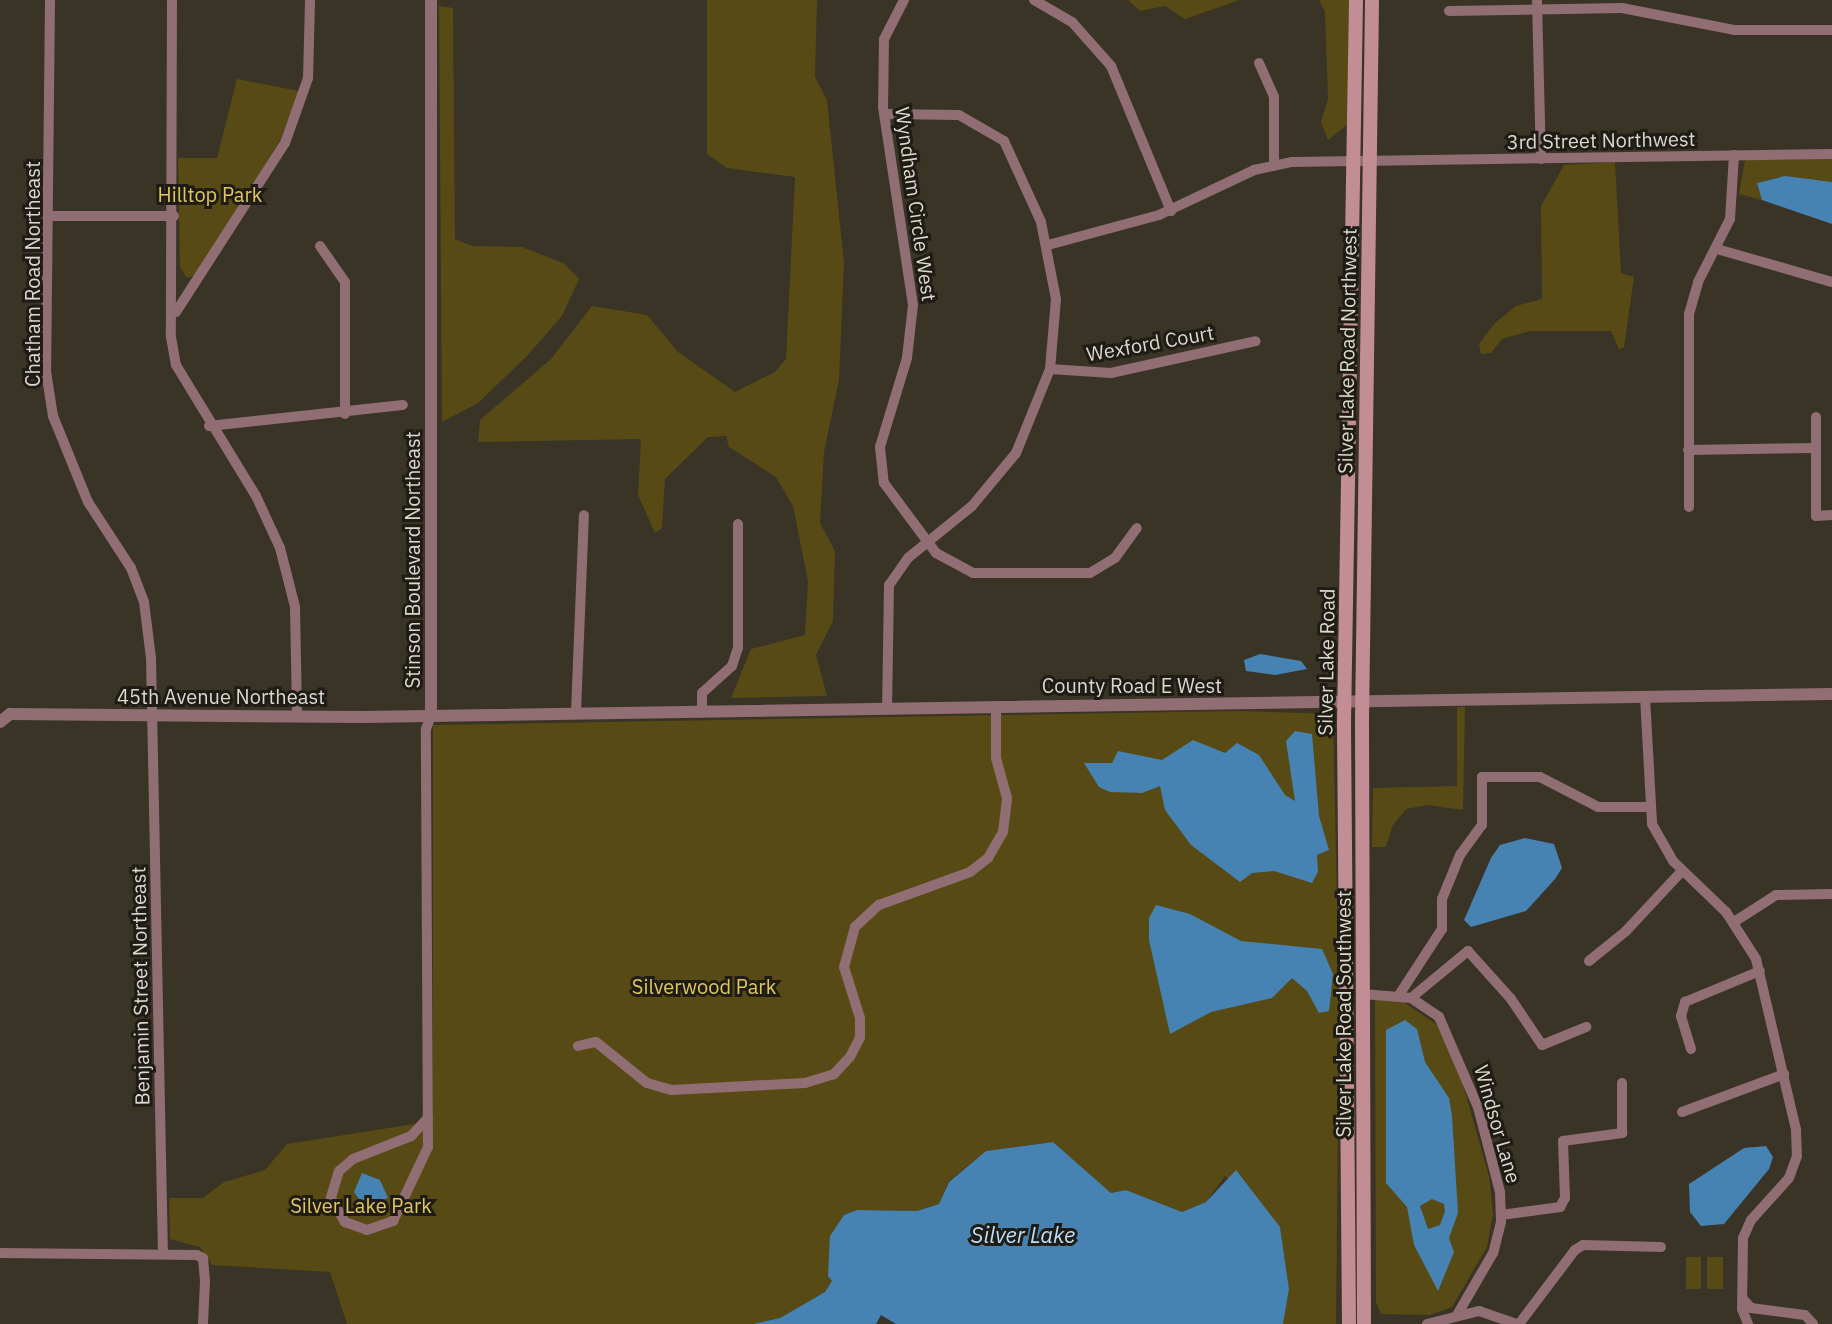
<!DOCTYPE html>
<html>
<head>
<meta charset="utf-8">
<style>
	body { margin:0 }
	#map { position:relative; width:1832px; height:1324px; overflow:hidden; background:#393425; font-family:"IBM Plex Sans",sans-serif }
	div>[style] { position:absolute }
	[style*='--x'] { left:calc(var(--x)*1px); top:calc(var(--y)*1px); width:calc(var(--w)*1px); rotate:calc(var(--a)*1deg) }
	.green>* { inset:0; background:#584a14; transform-origin:0 0 }
	.water>* { inset:0; background:#4683b2 }
	.minor>* { height:10px; margin:-5px; padding:0 5px; transform-origin:5px; border-radius:5px; background:#906e73 }
	.tertiary>* { height:12px; margin:-6px; padding:0 6px; transform-origin:6px; border-radius:6px; background:#906e73 }
	.secondary>* { height:14px; margin:-7px; padding:0 7px; transform-origin:7px; border-radius:7px; background:#c38d96 }
	span { translate:-50% -50%; white-space:nowrap; text-align:center; line-height:1.15; -webkit-text-stroke:6px #1e1c15; paint-order:stroke }
	.street-label { font-size:20px; color:#dbd9cf }
	.park-label { font-size:20px; color:#e2c65f }
	.water-label { font-size:22px; color:#bedef9; font-style:italic }
</style>
</head>
<body>
<div id="map">
	<div class="green">
		<div style="clip-path:polygon(707px 0,817px 0,815px 77px,827px 100px,844px 263px,839px 380px,824px 452px,820px 523px,835px 551px,833px 621px,816px 655px,827px 696px,731px 698px,751px 649px,805px 635px,808px 581px,793px 506px,776px 477px,729px 447px,726px 436px,708px 437px,665px 479px,662px 528px,655px 533px,638px 495px,641px 439px,478px 442px,480px 420px,551px 359px,592px 306px,647px 315px,678px 352px,735px 392px,775px 372px,786px 359px,795px 177px,727px 168px,707px 154px)"></div>
		<div style="clip-path:polygon(1128px 0,1240px 0,1185px 19px,1165px 6px,1140px 11px)"></div>
		<div style="clip-path:polygon(1319px 0,1349px 0,1348px 124px,1328px 140px,1321px 122px,1328px 99px,1325px 12px)"></div>
		<div style="clip-path:polygon(439px 6px,453px 8px,455px 239px,472px 246px,522px 247px,565px 264px,579px 279px,562px 316px,527px 356px,478px 403px,442px 422px)"></div>
		<div style="clip-path:polygon(237px 79px,299px 91px,280px 140px,198px 274px,187px 278px,180px 267px,178px 158px,217px 158px)"></div>
		<div style="clip-path:polygon(1832px 159px,1832px 182px,1778px 177px,1757px 183px,1762px 200px,1739px 194px,1745px 160px)"></div>
		<div style="clip-path:polygon(1615px 162px,1621px 273px,1634px 277px,1624px 347px,1619px 349px,1611px 331px,1530px 331px,1502px 339px,1491px 353px,1481px 354px,1479px 344px,1495px 323px,1516px 306px,1542px 299px,1541px 206px,1564px 165px)"></div>
		<div style="clip-path:polygon(1457px 707px,1465px 707px,1463px 810px,1427px 805px,1406px 809px,1393px 825px,1386px 847px,1372px 847px,1373px 788px,1457px 786px)"></div>
		<div style="clip-path:polygon(1237px 711px,1333px 714px,1339px 994px,1336px 1324px,1283px 1324px,1289px 1289px,1280px 1227px,1225px 1176px,1206px 1202px,1182px 1212px,1126px 1190px,1111px 1193px,1053px 1142px,986px 1151px,949px 1181px,939px 1204px,917px 1211px,857px 1210px,844px 1215px,833px 1281px,825px 1292px,780px 1318px,753px 1324px,347px 1324px,330px 1272px,212px 1265px,200px 1247px,170px 1239px,169px 1198px,203px 1198px,224px 1182px,265px 1170px,287px 1144px,433px 1121px,433px 725px)"></div>
		<div style="clip-path:polygon(1375px 999px,1402px 1001px,1436px 1024px,1460px 1074px,1489px 1176px,1493px 1214px,1487px 1247px,1452px 1307px,1430px 1315px,1381px 1314px,1376px 1302px)"></div>
		<div style="left:1686px;top:1257px;width:15px;height:32px"></div>
		<div style="left:1707px;top:1257px;width:16px;height:32px"></div>
	</div>
	<div class="water">
		<div style="clip-path:polygon(1785px 176px,1832px 182px,1832px 224px,1762px 200px,1757px 183px)"></div>
		<div style="clip-path:polygon(1260px 654px,1301px 661px,1307px 669px,1275px 675px,1246px 671px,1244px 660px)"></div>
		<div style="clip-path:polygon(1295px 731px,1312px 734px,1319px 816px,1329px 850px,1317px 855px,1318px 872px,1312px 883px,1274px 871px,1252px 873px,1240px 882px,1191px 845px,1165px 810px,1160px 786px,1142px 793px,1110px 792px,1099px 787px,1084px 763px,1112px 763px,1118px 751px,1162px 760px,1193px 740px,1225px 753px,1237px 743px,1259px 755px,1285px 795px,1295px 801px,1286px 741px)"></div>
		<div style="clip-path:polygon(1525px 838px,1554px 844px,1562px 868px,1555px 879px,1526px 911px,1471px 927px,1464px 920px,1491px 858px,1500px 845px)"></div>
		<div style="clip-path:polygon(1156px 905px,1190px 914px,1241px 941px,1322px 949px,1333px 974px,1329px 1011px,1319px 1013px,1307px 991px,1292px 978px,1272px 998px,1211px 1012px,1170px 1034px,1149px 940px,1149px 918px)"></div>
		<div style="clip-path:polygon(evenodd,1405px 1020px,1417px 1029px,1425px 1062px,1449px 1098px,1452px 1116px,1458px 1213px,1449px 1238px,1454px 1252px,1438px 1291px,1414px 1245px,1407px 1207px,1386px 1183px,1386px 1030px,1405px 1020px,1432px 1199px,1444px 1204px,1445px 1211px,1440px 1225px,1428px 1229px,1420px 1206px,1432px 1199px)"></div>
		<div style="clip-path:polygon(1053px 1142px,1111px 1193px,1126px 1190px,1182px 1212px,1206px 1202px,1236px 1170px,1280px 1227px,1289px 1289px,1283px 1324px,896px 1324px,881px 1315px,876px 1324px,753px 1324px,780px 1318px,825px 1292px,832px 1281px,828px 1276px,830px 1236px,844px 1215px,857px 1210px,917px 1211px,939px 1204px,949px 1182px,986px 1151px)"></div>
		<div style="clip-path:polygon(1766px 1146px,1773px 1157px,1769px 1169px,1724px 1224px,1701px 1226px,1690px 1212px,1689px 1184px,1744px 1148px)"></div>
		<div style="clip-path:polygon(362px 1173px,380px 1180px,388px 1198px,364px 1206px,354px 1192px)"></div>
	</div>
	<div class="minor">
		<div style="--x:50;--y:0;--w:371;--a:90.6"></div>
		<div style="--x:46;--y:371;--w:46;--a:81.2"></div>
		<div style="--x:53;--y:416;--w:93;--a:67.9"></div>
		<div style="--x:88;--y:502;--w:79;--a:56.9"></div>
		<div style="--x:131;--y:568;--w:36;--a:69"></div>
		<div style="--x:144;--y:602;--w:56;--a:82.9"></div>
		<div style="--x:151;--y:658;--w:596;--a:88.85"></div>
		<div style="--x:172;--y:0;--w:337;--a:90.2"></div>
		<div style="--x:171;--y:337;--w:28;--a:80"></div>
		<div style="--x:176;--y:365;--w:153;--a:58.6"></div>
		<div style="--x:256;--y:496;--w:57;--a:65.2"></div>
		<div style="--x:280;--y:548;--w:61;--a:75.7"></div>
		<div style="--x:295;--y:607;--w:109;--a:88.9"></div>
		<div style="--x:904;--y:0;--w:44;--a:117.1"></div>
		<div style="--x:884;--y:39;--w:68;--a:90.8"></div>
		<div style="--x:883;--y:107;--w:200;--a:81.4"></div>
		<div style="--x:913;--y:305;--w:53;--a:96.5"></div>
		<div style="--x:907;--y:358;--w:93;--a:106.9"></div>
		<div style="--x:880;--y:447;--w:36;--a:84"></div>
		<div style="--x:884;--y:483;--w:87;--a:53.4"></div>
		<div style="--x:936;--y:553;--w:42;--a:28.4"></div>
		<div style="--x:973;--y:573;--w:117;--a:0"></div>
		<div style="--x:1090;--y:573;--w:29;--a:-31"></div>
		<div style="--x:1115;--y:558;--w:37;--a:-54"></div>
		<div style="--x:1034;--y:0;--w:44;--a:30.1"></div>
		<div style="--x:1072;--y:22;--w:59;--a:48.4"></div>
		<div style="--x:1111;--y:66;--w:157;--a:67.5"></div>
		<div style="--x:1537;--y:0;--w:159;--a:88.6"></div>
		<div style="--x:1449;--y:11;--w:173;--a:-1"></div>
		<div style="--x:1622;--y:8;--w:114;--a:11.1"></div>
		<div style="--x:1734;--y:30;--w:98;--a:0"></div>
		<div style="--x:1259;--y:63;--w:37;--a:66"></div>
		<div style="--x:1274;--y:97;--w:67;--a:90"></div>
		<div style="--x:884;--y:114;--w:75;--a:0.8"></div>
		<div style="--x:959;--y:115;--w:52;--a:30"></div>
		<div style="--x:1004;--y:141;--w:89;--a:65.4"></div>
		<div style="--x:1041;--y:222;--w:78;--a:79"></div>
		<div style="--x:1056;--y:299;--w:70;--a:94.9"></div>
		<div style="--x:1050;--y:369;--w:91;--a:112"></div>
		<div style="--x:1016;--y:453;--w:69;--a:129.7"></div>
		<div style="--x:972;--y:506;--w:82;--a:140.9"></div>
		<div style="--x:908;--y:558;--w:33;--a:125"></div>
		<div style="--x:889;--y:585;--w:123;--a:90.9"></div>
		<div style="--x:49;--y:216;--w:125;--a:0"></div>
		<div style="--x:1048;--y:245;--w:115;--a:-15.1"></div>
		<div style="--x:1159;--y:215;--w:105;--a:-25.3"></div>
		<div style="--x:1254;--y:170;--w:39;--a:-12"></div>
		<div style="--x:1292;--y:162;--w:540;--a:-0.85"></div>
		<div style="--x:320;--y:246;--w:44;--a:55.2"></div>
		<div style="--x:345;--y:282;--w:132;--a:90"></div>
		<div style="--x:1717;--y:249;--w:120;--a:16"></div>
		<div style="--x:176;--y:312;--w:201;--a:-57.2"></div>
		<div style="--x:285;--y:143;--w:69;--a:-70.5"></div>
		<div style="--x:308;--y:78;--w:78;--a:-88.5"></div>
		<div style="--x:1050;--y:369;--w:61;--a:3.8"></div>
		<div style="--x:1111;--y:373;--w:148;--a:-12.4"></div>
		<div style="--x:1816;--y:417;--w:99;--a:90"></div>
		<div style="--x:1816;--y:516;--w:16;--a:-4"></div>
		<div style="--x:209;--y:426;--w:195;--a:-6.2"></div>
		<div style="--x:1688;--y:450;--w:128;--a:-0.9"></div>
		<div style="--x:1689;--y:507;--w:193;--a:-90"></div>
		<div style="--x:1689;--y:314;--w:33;--a:-74"></div>
		<div style="--x:1698;--y:282;--w:71;--a:-63.1"></div>
		<div style="--x:1730;--y:219;--w:64;--a:-86.4"></div>
		<div style="--x:1645;--y:697;--w:127;--a:86.8"></div>
		<div style="--x:1652;--y:824;--w:43;--a:60.4"></div>
		<div style="--x:1673;--y:861;--w:74;--a:43.9"></div>
		<div style="--x:1726;--y:912;--w:56;--a:57.4"></div>
		<div style="--x:1756;--y:959;--w:176;--a:76.8"></div>
		<div style="--x:1796;--y:1130;--w:26;--a:88"></div>
		<div style="--x:1797;--y:1156;--w:23;--a:110"></div>
		<div style="--x:1789;--y:1178;--w:57;--a:132.1"></div>
		<div style="--x:1751;--y:1220;--w:20;--a:114"></div>
		<div style="--x:1743;--y:1238;--w:71;--a:90.8"></div>
		<div style="--x:1742;--y:1309;--w:16;--a:68"></div>
		<div style="--x:576;--y:712;--w:197;--a:-87.7"></div>
		<div style="--x:702;--y:713;--w:20;--a:-90"></div>
		<div style="--x:702;--y:693;--w:40;--a:-42"></div>
		<div style="--x:732;--y:666;--w:19;--a:-72"></div>
		<div style="--x:738;--y:648;--w:124;--a:-90"></div>
		<div style="--x:1734;--y:922;--w:50;--a:-32.7"></div>
		<div style="--x:1776;--y:895;--w:56;--a:-1"></div>
		<div style="--x:1589;--y:961;--w:48;--a:-39"></div>
		<div style="--x:1626;--y:931;--w:82;--a:-47"></div>
		<div style="--x:1363;--y:994;--w:48;--a:4.8"></div>
		<div style="--x:1411;--y:998;--w:34;--a:34"></div>
		<div style="--x:1439;--y:1017;--w:98;--a:66.6"></div>
		<div style="--x:1478;--y:1107;--w:88;--a:75.5"></div>
		<div style="--x:1500;--y:1192;--w:30;--a:88"></div>
		<div style="--x:1501;--y:1222;--w:32;--a:104"></div>
		<div style="--x:1493;--y:1253;--w:72;--a:120.1"></div>
		<div style="--x:1399;--y:995;--w:79;--a:-56.9"></div>
		<div style="--x:1442;--y:929;--w:30;--a:-90"></div>
		<div style="--x:1442;--y:899;--w:48;--a:-67.8"></div>
		<div style="--x:1460;--y:855;--w:37;--a:-54"></div>
		<div style="--x:1482;--y:825;--w:48;--a:-90"></div>
		<div style="--x:1482;--y:777;--w:58;--a:0"></div>
		<div style="--x:1540;--y:777;--w:65;--a:27.3"></div>
		<div style="--x:1598;--y:807;--w:51;--a:0"></div>
		<div style="--x:1411;--y:998;--w:74;--a:-39.5"></div>
		<div style="--x:1468;--y:951;--w:64;--a:48.1"></div>
		<div style="--x:1511;--y:999;--w:55;--a:56"></div>
		<div style="--x:1542;--y:1045;--w:48;--a:-22.2"></div>
		<div style="--x:578;--y:1046;--w:18;--a:-13"></div>
		<div style="--x:596;--y:1042;--w:65;--a:38.8"></div>
		<div style="--x:647;--y:1083;--w:25;--a:16"></div>
		<div style="--x:671;--y:1090;--w:134;--a:-3"></div>
		<div style="--x:805;--y:1083;--w:30;--a:-17"></div>
		<div style="--x:834;--y:1074;--w:23;--a:-47"></div>
		<div style="--x:850;--y:1057;--w:22;--a:-63"></div>
		<div style="--x:860;--y:1037;--w:19;--a:-90"></div>
		<div style="--x:860;--y:1018;--w:53;--a:-107.4"></div>
		<div style="--x:844;--y:967;--w:41;--a:-74.6"></div>
		<div style="--x:855;--y:927;--w:33;--a:-43"></div>
		<div style="--x:879;--y:905;--w:97;--a:-19.9"></div>
		<div style="--x:970;--y:872;--w:23;--a:-38"></div>
		<div style="--x:988;--y:858;--w:30;--a:-60"></div>
		<div style="--x:1003;--y:832;--w:34;--a:-83"></div>
		<div style="--x:1007;--y:798;--w:41;--a:-105.4"></div>
		<div style="--x:996;--y:758;--w:51;--a:-90"></div>
		<div style="--x:1691;--y:1049;--w:34;--a:-107"></div>
		<div style="--x:1681;--y:1016;--w:15;--a:-74"></div>
		<div style="--x:1685;--y:1002;--w:81;--a:-22.5"></div>
		<div style="--x:1682;--y:1112;--w:109;--a:-20.4"></div>
		<div style="--x:428;--y:1118;--w:25;--a:133"></div>
		<div style="--x:411;--y:1136;--w:62;--a:158.4"></div>
		<div style="--x:353;--y:1159;--w:18;--a:139"></div>
		<div style="--x:339;--y:1171;--w:28;--a:107"></div>
		<div style="--x:331;--y:1198;--w:28;--a:60"></div>
		<div style="--x:345;--y:1222;--w:23;--a:20"></div>
		<div style="--x:367;--y:1230;--w:28;--a:-19"></div>
		<div style="--x:393;--y:1221;--w:82;--a:-64.7"></div>
		<div style="--x:428;--y:1147;--w:418;--a:-90.3"></div>
		<div style="--x:426;--y:729;--w:14;--a:-69"></div>
		<div style="--x:1501;--y:1215;--w:60;--a:-7.7"></div>
		<div style="--x:1560;--y:1207;--w:10;--a:-61"></div>
		<div style="--x:1565;--y:1198;--w:57;--a:-92"></div>
		<div style="--x:1563;--y:1141;--w:60;--a:-7.7"></div>
		<div style="--x:1622;--y:1133;--w:50;--a:-90"></div>
		<div style="--x:0;--y:1253;--w:197;--a:0.6"></div>
		<div style="--x:197;--y:1255;--w:7;--a:27"></div>
		<div style="--x:203;--y:1258;--w:23;--a:85"></div>
		<div style="--x:205;--y:1281;--w:43;--a:92.7"></div>
		<div style="--x:1743;--y:1299;--w:12;--a:48"></div>
		<div style="--x:1751;--y:1308;--w:54;--a:7.4"></div>
		<div style="--x:1805;--y:1315;--w:12;--a:48"></div>
		<div style="--x:1427;--y:1324;--w:54;--a:-14"></div>
		<div style="--x:1479;--y:1311;--w:39;--a:19"></div>
		<div style="--x:1519;--y:1324;--w:93;--a:-52.9"></div>
		<div style="--x:1575;--y:1250;--w:9;--a:-32"></div>
		<div style="--x:1583;--y:1245;--w:78;--a:1.5"></div>
	</div>
	<div class="tertiary">
		<div style="--x:431;--y:716;--w:716;--a:-90"></div>
		<div style="--x:0;--y:722;--w:13;--a:-39"></div>
		<div style="--x:10;--y:714;--w:353;--a:0.5"></div>
		<div style="--x:363;--y:717;--w:1469;--a:-0.9"></div>
	</div>
	<div class="secondary">
		<div style="--x:1349;--y:1324;--w:601;--a:-90.48"></div>
		<div style="--x:1344;--y:723;--w:723;--a:-89.05"></div>
		<div style="--x:1364;--y:1324;--w:605;--a:-90.19"></div>
		<div style="--x:1362;--y:719;--w:719;--a:-89.2"></div>
	</div>
	<div class="street-label">
		<span style="left:1601px;top:140px;rotate:-1deg">3rd Street Northwest</span>
		<span style="left:916px;top:204px;rotate:82deg">Wyndham Circle West</span>
		<span style="left:32px;top:274px;rotate:-90deg">Chatham Road Northeast</span>
		<span style="left:1150px;top:343px;rotate:-10deg">Wexford Court</span>
		<span style="left:1347px;top:351px;rotate:-89deg">Silver Lake Road Northwest</span>
		<span style="left:412px;top:560px;rotate:-90deg">Stinson Boulevard Northeast</span>
		<span style="left:1326px;top:662px;rotate:-89deg">Silver Lake Road</span>
		<span style="left:1132px;top:685px">County Road E West</span>
		<span style="left:221px;top:696px">45th Avenue Northeast</span>
		<span style="left:140px;top:986px;rotate:-91deg">Benjamin Street Northeast</span>
		<span style="left:1343px;top:1014px;rotate:-90deg">Silver Lake Road Southwest</span>
		<span style="left:1498px;top:1124px;rotate:74deg">Windsor Lane</span>
	</div>
	<div class="park-label">
		<span style="left:210px;top:194px">Hilltop Park</span>
		<span style="left:704px;top:986px">Silverwood Park</span>
		<span style="left:361px;top:1205px">Silver Lake Park</span>
	</div>
	<div class="water-label">
		<span style="left:1023px;top:1235px">Silver Lake</span>
	</div>
</div>
</body>
</html>
